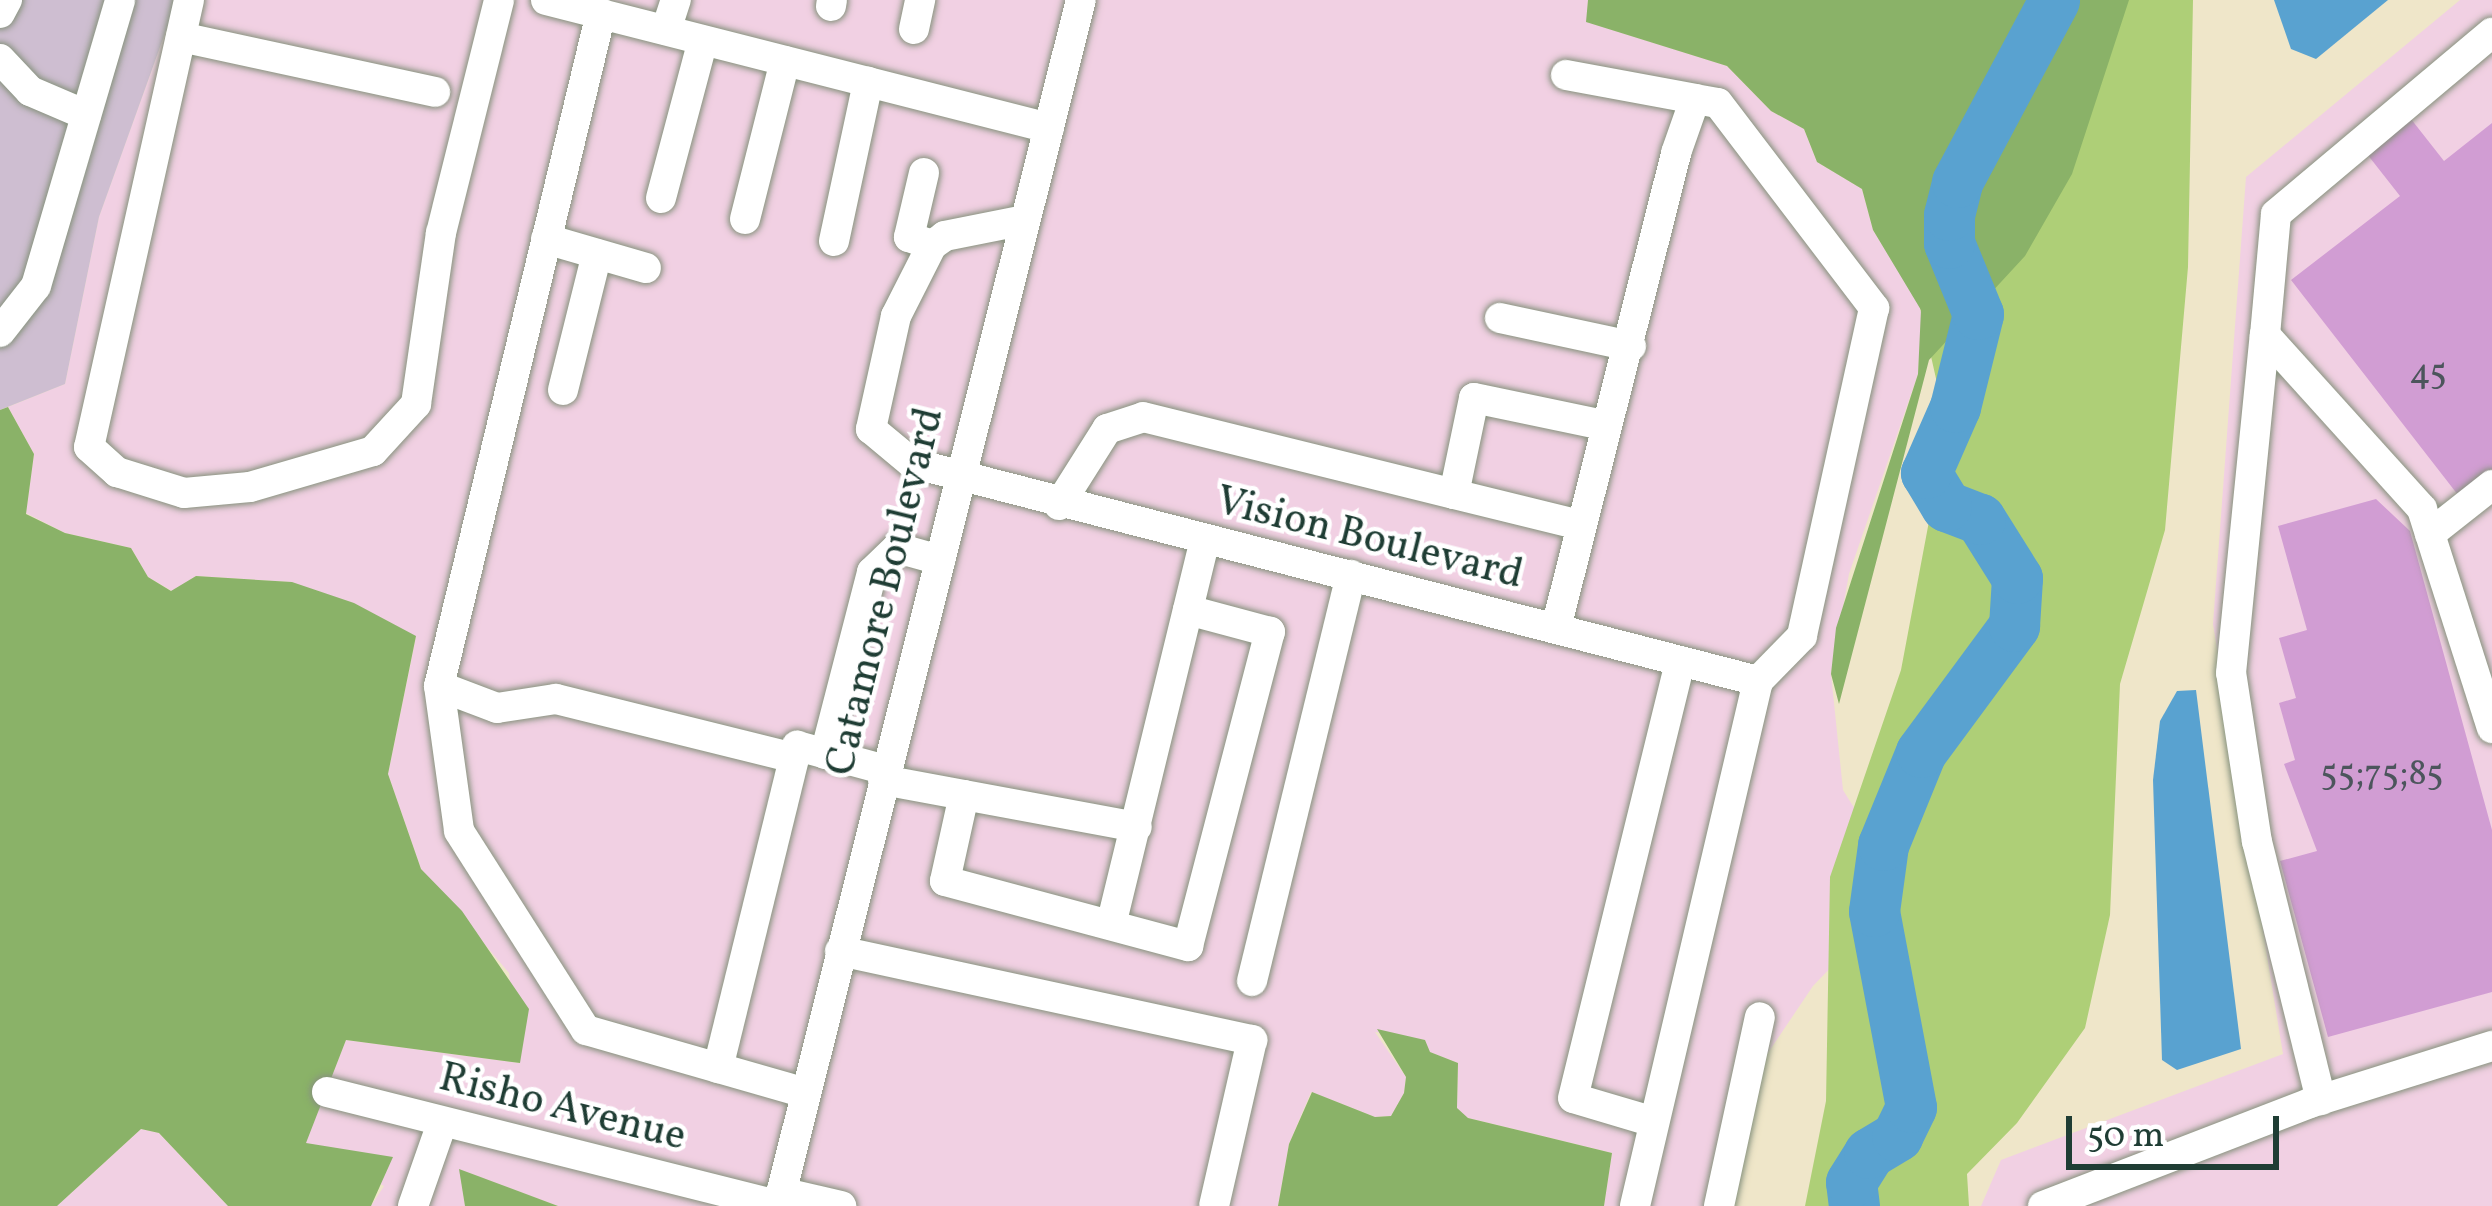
<!DOCTYPE html>
<html>
<head>
<meta charset="utf-8">
<style>
	body { margin:0 }
	#map { position:relative; width:2492px; height:1206px; overflow:hidden; background:#efe6c9; font-family:Vollkorn,serif }
	div>[style] { position:absolute }
	[style*='--x'] { left:calc(var(--x)*1px); top:calc(var(--y)*1px); width:calc(var(--w)*1px); rotate:calc(var(--a)*1deg) }
	.built>* { inset:0; background:#f1d0e3 }
	.industrial>* { inset:0; background:#cebed1 }
	.green>* { inset:0; background:#aecf77 }
	.forest>* { inset:0; background:#8ab268 }
	.water>* { inset:0; background:#59a2d0 }
	.river>* { height:51px; margin:-25.5px; padding:0 25.5px; transform-origin:25.5px; border-radius:25.5px; background:#59a2d0 }
	.building>* { inset:0; background:#d19dd3 }
	.roads { filter:drop-shadow(0 0 3px #87927e) drop-shadow(0 0 3px #87927e) }
	.minor>* { height:30px; margin:-15px; padding:0 15px; transform-origin:15px; border-radius:15px; background:#fff }
	span { translate:-50% -50%; white-space:nowrap; text-align:center; line-height:1.15; -webkit-text-stroke:9px #fff; paint-order:stroke }
	.number-label { font-size:36px; color:#4c555c }
	.number-label span { -webkit-text-stroke-width:0 }
	.street-label { font-size:42px; color:#1f3d34 }
	.scale { position:absolute; left:2066px; top:1116px; width:213px; height:54px; box-sizing:border-box; border:6px solid #1f3d34; border-top:0; padding-left:15px; font-size:36px; line-height:42px; white-space:nowrap; color:#1f3d34; -webkit-text-stroke:9px #fff; paint-order:stroke }
</style>
</head>
<body>
<div id="map">
	<div class="built">
		<div style="clip-path:polygon(177px 0,1588px 0,1587px 22px,1727px 66px,1771px 111px,1804px 129px,1817px 162px,1862px 189px,1873px 230px,1922px 310px,1918px 374px,1849px 574px,1831px 674px,1843px 790px,1871px 835px,1860px 937px,1813px 986px,1745px 1087px,1726px 1206px,1604px 1206px,1612px 1153px,1468px 1118px,1457px 1109px,1458px 1063px,1429px 1052px,1425px 1040px,1375px 1032px,1406px 1077px,1404px 1093px,1391px 1116px,1375px 1117px,1311px 1092px,1289px 1144px,1278px 1206px,558px 1206px,460px 1170px,465px 1206px,371px 1206px,384px 1186px,305px 1143px,346px 1040px,519px 1063px,509px 973px,421px 869px,388px 774px,416px 637px,291px 582px,196px 576px,172px 591px,148px 577px,131px 548px,65px 533px,26px 513px,34px 454px,8px 407px,65px 384px,99px 217px)"></div>
		<div style="clip-path:polygon(2460px 0,2492px 0,2492px 1206px,1981px 1206px,2001px 1160px,2283px 1054px,2213px 624px,2246px 177px)"></div>
		<div style="clip-path:polygon(141px 1129px,159px 1133px,228px 1206px,57px 1206px)"></div>
	</div>
	<div class="industrial">
		<div style="clip-path:polygon(0 0,177px 0,99px 217px,65px 384px,0 410px)"></div>
	</div>
	<div class="green">
		<div style="clip-path:polygon(1980px 0,2193px 0,2188px 267px,2165px 530px,2120px 684px,2110px 915px,2085px 1028px,2017px 1123px,1967px 1174px,1969px 1206px,1805px 1206px,1826px 1101px,1830px 877px,1901px 670px,1933px 500px,1942px 405px,1916px 290px)"></div>
	</div>
	<div class="forest">
		<div style="clip-path:polygon(1588px 0,2129px 0,2072px 174px,2025px 256px,1929px 360px,1839px 704px,1831px 674px,1836px 628px,1918px 374px,1921px 310px,1873px 230px,1862px 189px,1817px 162px,1804px 129px,1771px 111px,1727px 66px,1586px 22px)"></div>
		<div style="clip-path:polygon(8px 407px,34px 454px,26px 514px,65px 533px,131px 548px,148px 577px,171px 591px,196px 576px,292px 582px,354px 603px,416px 636px,388px 774px,421px 869px,462px 911px,529px 1009px,520px 1063px,346px 1040px,306px 1143px,393px 1157px,371px 1206px,228px 1206px,159px 1133px,141px 1129px,57px 1206px,0 1206px,0 410px)"></div>
		<div style="clip-path:polygon(1377px 1029px,1425px 1040px,1430px 1052px,1458px 1063px,1457px 1108px,1468px 1118px,1612px 1153px,1604px 1206px,1278px 1206px,1289px 1144px,1312px 1092px,1375px 1117px,1391px 1116px,1404px 1093px,1406px 1077px)"></div>
		<div style="clip-path:polygon(459px 1169px,558px 1206px,465px 1206px)"></div>
	</div>
	<div class="water">
		<div style="clip-path:polygon(2274px 0,2388px 0,2316px 59px,2291px 49px)"></div>
		<div style="clip-path:polygon(2196px 690px,2241px 1049px,2177px 1070px,2162px 1060px,2153px 780px,2160px 721px,2177px 691px)"></div>
	</div>
	<div class="river">
		<div style="--x:1854;--y:1206;--w:24;--a:-97"></div>
		<div style="--x:1851;--y:1182;--w:34;--a:-58"></div>
		<div style="--x:1869;--y:1153;--w:33;--a:-31"></div>
		<div style="--x:1897;--y:1136;--w:32;--a:-64"></div>
		<div style="--x:1911;--y:1107;--w:199;--a:-100.7"></div>
		<div style="--x:1874;--y:911;--w:67;--a:-82.2"></div>
		<div style="--x:1883;--y:845;--w:100;--a:-67.8"></div>
		<div style="--x:1921;--y:752;--w:157;--a:-53.6"></div>
		<div style="--x:2014;--y:626;--w:48;--a:-86.4"></div>
		<div style="--x:2017;--y:578;--w:70;--a:-122.1"></div>
		<div style="--x:1980;--y:519;--w:36;--a:-159"></div>
		<div style="--x:1946;--y:506;--w:39;--a:-121"></div>
		<div style="--x:1926;--y:473;--w:72;--a:-66.3"></div>
		<div style="--x:1955;--y:407;--w:96;--a:-76.1"></div>
		<div style="--x:1978;--y:314;--w:77;--a:-112.2"></div>
		<div style="--x:1949;--y:243;--w:28;--a:-90"></div>
		<div style="--x:1949;--y:215;--w:34;--a:-76"></div>
		<div style="--x:1957;--y:182;--w:206;--a:-61.9"></div>
	</div>
	<div class="building">
		<div style="clip-path:polygon(2411px 119px,2444px 161px,2492px 123px,2492px 469px,2458px 495px,2291px 280px,2400px 196px,2367px 154px)"></div>
		<div style="clip-path:polygon(2376px 499px,2410px 531px,2492px 830px,2492px 992px,2328px 1037px,2280px 861px,2317px 851px,2284px 764px,2295px 760px,2279px 703px,2296px 698px,2279px 638px,2307px 630px,2278px 526px)"></div>
	</div>
	<div class="roads">
		<div class="minor">
			<div style="--x:189;--y:0;--w:458;--a:102.6"></div>
			<div style="--x:89;--y:447;--w:38;--a:42"></div>
			<div style="--x:117;--y:472;--w:70;--a:17.4"></div>
			<div style="--x:184;--y:493;--w:66;--a:-5.2"></div>
			<div style="--x:250;--y:487;--w:128;--a:-16.3"></div>
			<div style="--x:373;--y:451;--w:64;--a:-47.5"></div>
			<div style="--x:416;--y:404;--w:173;--a:-81.7"></div>
			<div style="--x:441;--y:233;--w:240;--a:-76"></div>
			<div style="--x:546;--y:0;--w:519;--a:14.28"></div>
			<div style="--x:831;--y:6;--w:6;--a:-81"></div>
			<div style="--x:0;--y:13;--w:15;--a:-62"></div>
			<div style="--x:601;--y:13;--w:692;--a:103.53"></div>
			<div style="--x:439;--y:686;--w:146;--a:82.1"></div>
			<div style="--x:459;--y:831;--w:236;--a:57.5"></div>
			<div style="--x:586;--y:1030;--w:228;--a:16"></div>
			<div style="--x:914;--y:29;--w:30;--a:-78"></div>
			<div style="--x:666;--y:30;--w:32;--a:-72"></div>
			<div style="--x:181;--y:37;--w:260;--a:12.2"></div>
			<div style="--x:0;--y:59;--w:44;--a:46.8"></div>
			<div style="--x:30;--y:91;--w:61;--a:23.2"></div>
			<div style="--x:1566;--y:75;--w:131;--a:10.5"></div>
			<div style="--x:924;--y:173;--w:66;--a:103.2"></div>
			<div style="--x:909;--y:237;--w:24;--a:19"></div>
			<div style="--x:661;--y:198;--w:163;--a:-75.1"></div>
			<div style="--x:745;--y:219;--w:163;--a:-75.8"></div>
			<div style="--x:1025;--y:220;--w:82;--a:168.7"></div>
			<div style="--x:945;--y:236;--w:16;--a:145"></div>
			<div style="--x:932;--y:245;--w:80;--a:116.9"></div>
			<div style="--x:896;--y:316;--w:116;--a:102.5"></div>
			<div style="--x:871;--y:429;--w:53;--a:39.7"></div>
			<div style="--x:912;--y:463;--w:874;--a:14.45"></div>
			<div style="--x:546;--y:239;--w:104;--a:16.2"></div>
			<div style="--x:834;--y:241;--w:163;--a:-77.9"></div>
			<div style="--x:1500;--y:318;--w:134;--a:12.1"></div>
			<div style="--x:0;--y:332;--w:58;--a:-52"></div>
			<div style="--x:36;--y:286;--w:298;--a:-73.6"></div>
			<div style="--x:2265;--y:335;--w:121;--a:-84.8"></div>
			<div style="--x:2276;--y:214;--w:282;--a:-40"></div>
			<div style="--x:563;--y:390;--w:140;--a:-76"></div>
			<div style="--x:1059;--y:505;--w:90;--a:-57.7"></div>
			<div style="--x:1107;--y:429;--w:38;--a:-18"></div>
			<div style="--x:1143;--y:417;--w:320;--a:13.9"></div>
			<div style="--x:1580;--y:525;--w:130;--a:-166.2"></div>
			<div style="--x:1454;--y:494;--w:98;--a:-78.2"></div>
			<div style="--x:1474;--y:398;--w:132;--a:11.8"></div>
			<div style="--x:2430;--y:534;--w:79;--a:-38.3"></div>
			<div style="--x:1556;--y:628;--w:490;--a:-75.8"></div>
			<div style="--x:1676;--y:153;--w:57;--a:-70.6"></div>
			<div style="--x:1695;--y:99;--w:23;--a:10"></div>
			<div style="--x:1718;--y:103;--w:258;--a:52.7"></div>
			<div style="--x:1874;--y:308;--w:336;--a:102.4"></div>
			<div style="--x:1802;--y:636;--w:63;--a:134.4"></div>
			<div style="--x:1758;--y:681;--w:539;--a:103.19"></div>
			<div style="--x:439;--y:686;--w:62;--a:20.8"></div>
			<div style="--x:497;--y:708;--w:60;--a:-8.7"></div>
			<div style="--x:556;--y:699;--w:245;--a:13.9"></div>
			<div style="--x:825;--y:754;--w:188;--a:-75.5"></div>
			<div style="--x:872;--y:572;--w:35;--a:-44"></div>
			<div style="--x:897;--y:548;--w:45;--a:15.6"></div>
			<div style="--x:883;--y:780;--w:258;--a:10.5"></div>
			<div style="--x:964;--y:795;--w:88;--a:102.5"></div>
			<div style="--x:945;--y:881;--w:252;--a:15"></div>
			<div style="--x:1188;--y:946;--w:325;--a:-75.4"></div>
			<div style="--x:1270;--y:632;--w:85;--a:-165"></div>
			<div style="--x:1111;--y:925;--w:393;--a:-76.3"></div>
			<div style="--x:840;--y:951;--w:422;--a:12.2"></div>
			<div style="--x:1252;--y:1040;--w:170;--a:102.9"></div>
			<div style="--x:1252;--y:981;--w:418;--a:-76.3"></div>
			<div style="--x:718;--y:1068;--w:332;--a:-76.2"></div>
			<div style="--x:797;--y:746;--w:92;--a:15.1"></div>
			<div style="--x:327;--y:1092;--w:465;--a:14.1"></div>
			<div style="--x:2321;--y:1100;--w:266;--a:-103.9"></div>
			<div style="--x:2257;--y:842;--w:171;--a:-98.7"></div>
			<div style="--x:2231;--y:673;--w:340;--a:-84.3"></div>
			<div style="--x:2265;--y:335;--w:234;--a:47.9"></div>
			<div style="--x:2422;--y:509;--w:230;--a:72.3"></div>
			<div style="--x:1654;--y:1122;--w:84;--a:-163.5"></div>
			<div style="--x:1573;--y:1098;--w:450;--a:-76.2"></div>
			<div style="--x:781;--y:1192;--w:62;--a:13.1"></div>
			<div style="--x:413;--y:1206;--w:88;--a:-70.7"></div>
			<div style="--x:778;--y:1206;--w:1243;--a:-75.9"></div>
			<div style="--x:1719;--y:1206;--w:193;--a:-77.8"></div>
			<div style="--x:2043;--y:1206;--w:286;--a:-21.1"></div>
			<div style="--x:2310;--y:1103;--w:191;--a:-17.4"></div>
		</div>
	</div>
	<div class="number-label">
		<span style="left:2428px;top:375px">45</span>
		<span style="left:2382px;top:776px">55;75;85</span>
	</div>
	<div class="street-label">
		<span style="left:1369px;top:540px;rotate:14deg">Vision Boulevard</span>
		<span style="left:887px;top:592px;rotate:-76deg">Catamore Boulevard</span>
		<span style="left:562px;top:1109px;rotate:14deg">Risho Avenue</span>
	</div>
	<div class="scale">50 m</div>
</div>
</body>
</html>
